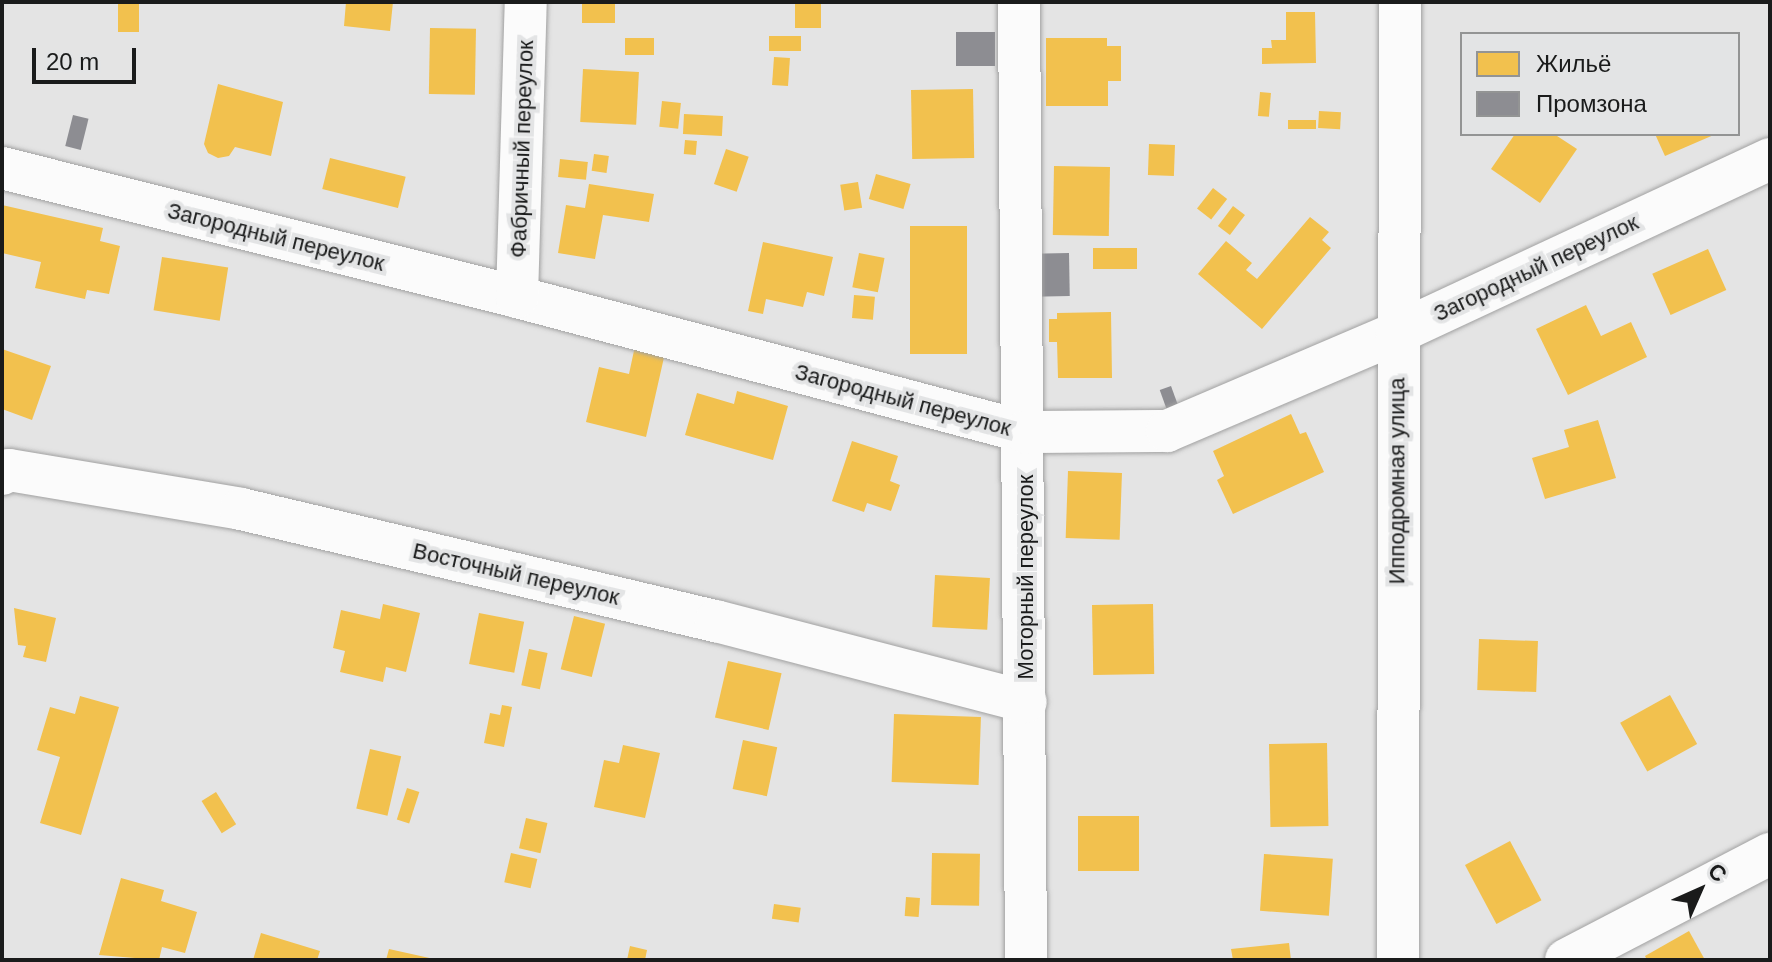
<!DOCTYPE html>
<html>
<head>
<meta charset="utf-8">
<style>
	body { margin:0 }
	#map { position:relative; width:1772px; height:962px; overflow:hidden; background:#e4e4e4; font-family:Helvetica,sans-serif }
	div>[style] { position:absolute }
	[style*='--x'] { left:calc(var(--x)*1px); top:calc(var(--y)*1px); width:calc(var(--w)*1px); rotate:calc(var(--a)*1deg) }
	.homes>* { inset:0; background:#f2c14e; transform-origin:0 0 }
	.industry>* { inset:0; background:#8d8d92; transform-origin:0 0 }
	.roads { filter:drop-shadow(0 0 2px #a1a1a1) drop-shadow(0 0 2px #a1a1a1) }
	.minor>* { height:42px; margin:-21px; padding:0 21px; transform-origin:21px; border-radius:21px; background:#fbfbfb }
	span { translate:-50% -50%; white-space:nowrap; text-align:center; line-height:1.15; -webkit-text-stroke:8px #e3e4e5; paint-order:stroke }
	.street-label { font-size:22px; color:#1a1b1b }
	.frame { position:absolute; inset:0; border:4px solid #1a1b1b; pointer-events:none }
	.legend { position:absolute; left:1460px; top:32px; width:280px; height:104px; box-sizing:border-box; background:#e3e4e5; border:2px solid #939494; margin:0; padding:10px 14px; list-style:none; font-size:24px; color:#1a1b1b }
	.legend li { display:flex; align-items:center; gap:16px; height:40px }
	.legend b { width:40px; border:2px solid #939494 }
	.north { position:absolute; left:1660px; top:850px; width:80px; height:80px; -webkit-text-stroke:6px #e3e4e5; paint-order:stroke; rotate:45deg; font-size:22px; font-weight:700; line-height:32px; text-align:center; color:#1a1b1b }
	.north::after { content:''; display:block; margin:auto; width:28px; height:36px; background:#1a1b1b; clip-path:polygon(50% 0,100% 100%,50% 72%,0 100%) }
	.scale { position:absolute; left:32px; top:48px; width:104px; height:36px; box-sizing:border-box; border:4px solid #1a1b1b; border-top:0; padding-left:10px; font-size:24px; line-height:28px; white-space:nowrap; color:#1a1b1b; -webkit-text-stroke:6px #e3e4e5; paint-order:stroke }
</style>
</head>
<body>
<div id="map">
	<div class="homes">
		<div style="left:139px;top:2px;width:30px;height:21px;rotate:90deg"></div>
		<div style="clip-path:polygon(346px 2px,393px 2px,390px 31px,344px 26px)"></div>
		<div style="left:582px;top:2px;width:33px;height:21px"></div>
		<div style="left:795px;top:2px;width:26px;height:26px"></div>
		<div style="clip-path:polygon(1286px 12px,1315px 12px,1316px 63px,1262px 64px,1262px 48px,1272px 48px,1271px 40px,1286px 40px)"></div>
		<div style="left:430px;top:28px;width:46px;height:66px;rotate:1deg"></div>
		<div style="left:769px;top:36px;width:32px;height:15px"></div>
		<div style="left:625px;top:38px;width:29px;height:17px"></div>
		<div style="clip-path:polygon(1046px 38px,1107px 38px,1107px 46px,1121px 46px,1121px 81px,1108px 81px,1108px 106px,1046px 106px)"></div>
		<div style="left:774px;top:57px;width:16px;height:28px;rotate:4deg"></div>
		<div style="left:583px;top:69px;width:56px;height:53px;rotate:3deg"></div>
		<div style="clip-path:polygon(218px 84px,283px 102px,271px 156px,235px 147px,229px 156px,218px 158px,208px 153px,204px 144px)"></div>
		<div style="left:973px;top:89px;width:69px;height:62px;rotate:89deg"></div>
		<div style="left:1260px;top:92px;width:11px;height:24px;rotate:5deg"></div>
		<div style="left:662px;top:101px;width:19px;height:26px;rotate:6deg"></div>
		<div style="left:1319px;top:111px;width:22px;height:17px;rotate:3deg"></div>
		<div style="left:684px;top:114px;width:39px;height:20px;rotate:3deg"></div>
		<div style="left:1288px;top:120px;width:28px;height:9px"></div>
		<div style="clip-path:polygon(1515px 134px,1554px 134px,1577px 149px,1540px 203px,1491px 169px)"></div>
		<div style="clip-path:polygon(1655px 134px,1716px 134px,1665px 156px)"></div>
		<div style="left:685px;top:140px;width:12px;height:14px;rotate:5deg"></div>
		<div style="left:1149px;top:144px;width:26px;height:31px;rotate:2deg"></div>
		<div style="left:726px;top:149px;width:24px;height:37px;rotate:19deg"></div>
		<div style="left:594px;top:154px;width:15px;height:17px;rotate:8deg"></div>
		<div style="left:330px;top:158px;width:78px;height:32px;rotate:14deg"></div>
		<div style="left:560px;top:159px;width:28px;height:18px;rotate:6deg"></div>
		<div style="left:1054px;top:166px;width:56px;height:69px;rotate:1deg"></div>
		<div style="left:876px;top:174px;width:36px;height:26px;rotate:16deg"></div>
		<div style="left:858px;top:182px;width:26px;height:18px;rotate:81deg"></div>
		<div style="clip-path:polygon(589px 184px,654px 194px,649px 222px,603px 215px,595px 259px,558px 253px,566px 205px,585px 208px)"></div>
		<div style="left:1213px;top:188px;width:18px;height:26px;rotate:38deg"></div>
		<div style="clip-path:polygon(2px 205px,103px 228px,100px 241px,120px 246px,109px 294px,87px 290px,85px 299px,35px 288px,41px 262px,2px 253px)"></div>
		<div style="left:1233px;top:206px;width:15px;height:25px;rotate:37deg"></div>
		<div style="clip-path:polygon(1310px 217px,1329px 232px,1322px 240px,1331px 248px,1262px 329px,1198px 274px,1226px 241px,1252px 263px,1246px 270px,1257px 279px)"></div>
		<div style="left:910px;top:226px;width:57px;height:128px"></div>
		<div style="clip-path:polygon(763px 242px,833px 257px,824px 296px,807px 292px,803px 307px,766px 299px,763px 314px,748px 311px)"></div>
		<div style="left:1137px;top:248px;width:21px;height:44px;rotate:90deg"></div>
		<div style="left:1708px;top:249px;width:45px;height:61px;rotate:66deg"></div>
		<div style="left:859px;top:253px;width:26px;height:35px;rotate:11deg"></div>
		<div style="left:162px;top:257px;width:67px;height:54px;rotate:9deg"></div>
		<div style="left:854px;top:295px;width:21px;height:23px;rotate:5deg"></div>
		<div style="clip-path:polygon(1586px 305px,1601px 336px,1631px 322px,1647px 357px,1568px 395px,1536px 329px)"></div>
		<div style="clip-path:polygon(1111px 312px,1112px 378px,1058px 378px,1057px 342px,1049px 342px,1049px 319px,1057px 319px,1057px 313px)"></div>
		<div style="clip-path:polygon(635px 346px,665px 353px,646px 437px,586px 422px,599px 367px,629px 374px)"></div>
		<div style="clip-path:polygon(2px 349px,51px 366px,32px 420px,2px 409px)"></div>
		<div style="clip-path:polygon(737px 391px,788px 406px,773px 460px,685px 435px,697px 393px,734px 404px)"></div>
		<div style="clip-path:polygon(1291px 414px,1300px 434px,1306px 432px,1324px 472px,1233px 514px,1217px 480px,1224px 476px,1213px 451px)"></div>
		<div style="clip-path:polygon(1598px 420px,1616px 478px,1545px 499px,1532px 458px,1569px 447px,1564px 430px)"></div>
		<div style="clip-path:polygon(852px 441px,898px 456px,890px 481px,900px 485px,891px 511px,867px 503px,864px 512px,832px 501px)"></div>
		<div style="left:1068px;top:471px;width:54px;height:67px;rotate:2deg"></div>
		<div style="left:935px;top:575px;width:55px;height:52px;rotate:3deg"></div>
		<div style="clip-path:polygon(383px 604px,420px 613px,406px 672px,386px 667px,383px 682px,340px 672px,345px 651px,333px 648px,341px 610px,380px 619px)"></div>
		<div style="left:1153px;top:604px;width:70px;height:61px;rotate:89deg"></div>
		<div style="clip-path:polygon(14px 608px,56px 618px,46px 662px,23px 657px,26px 646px,18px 645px)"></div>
		<div style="left:479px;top:613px;width:46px;height:52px;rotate:11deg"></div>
		<div style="left:574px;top:616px;width:32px;height:55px;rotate:14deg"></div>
		<div style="left:1479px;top:639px;width:59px;height:51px;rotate:2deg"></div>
		<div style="left:529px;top:649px;width:19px;height:37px;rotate:12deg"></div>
		<div style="left:728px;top:661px;width:55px;height:58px;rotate:13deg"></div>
		<div style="left:1670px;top:695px;width:56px;height:57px;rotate:61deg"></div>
		<div style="clip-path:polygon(80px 696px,119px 707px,81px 835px,40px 823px,60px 757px,37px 750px,50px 707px,75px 714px)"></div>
		<div style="clip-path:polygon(502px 705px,512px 707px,504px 747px,484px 743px,490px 713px,500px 715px)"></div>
		<div style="left:894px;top:714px;width:87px;height:68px;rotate:2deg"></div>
		<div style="left:743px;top:740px;width:35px;height:50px;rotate:12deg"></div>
		<div style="left:1327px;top:743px;width:83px;height:58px;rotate:89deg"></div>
		<div style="clip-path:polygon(623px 745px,660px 753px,645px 818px,594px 807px,604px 760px,619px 763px)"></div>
		<div style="left:370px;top:749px;width:32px;height:61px;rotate:13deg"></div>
		<div style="left:407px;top:788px;width:13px;height:33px;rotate:18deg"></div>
		<div style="left:216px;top:792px;width:38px;height:17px;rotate:58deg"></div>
		<div style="left:1139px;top:816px;width:55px;height:61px;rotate:90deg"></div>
		<div style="left:526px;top:818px;width:22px;height:31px;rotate:13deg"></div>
		<div style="left:1510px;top:841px;width:67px;height:51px;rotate:62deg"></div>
		<div style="left:511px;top:853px;width:27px;height:30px;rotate:13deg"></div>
		<div style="left:932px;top:853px;width:48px;height:52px;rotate:1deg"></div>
		<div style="left:1264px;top:854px;width:69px;height:57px;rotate:4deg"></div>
		<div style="clip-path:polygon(121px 878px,164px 890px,161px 901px,197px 912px,185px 953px,162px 947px,159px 960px,99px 955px)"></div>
		<div style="left:906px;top:897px;width:14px;height:19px;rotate:4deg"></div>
		<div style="left:774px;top:904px;width:27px;height:15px;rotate:8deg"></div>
		<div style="clip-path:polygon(1689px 931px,1705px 960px,1647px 960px,1645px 956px)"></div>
		<div style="clip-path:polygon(261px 933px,320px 951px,317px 960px,253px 960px)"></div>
		<div style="clip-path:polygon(1289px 943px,1291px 960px,1233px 960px,1231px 949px)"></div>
		<div style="clip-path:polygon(630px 946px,647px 950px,645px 960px,627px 960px)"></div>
		<div style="clip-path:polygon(389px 949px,434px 959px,434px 960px,386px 960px)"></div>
	</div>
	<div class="industry">
		<div style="left:956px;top:32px;width:39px;height:34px"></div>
		<div style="left:73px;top:115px;width:16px;height:32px;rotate:14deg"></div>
		<div style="left:1069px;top:253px;width:43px;height:37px;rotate:89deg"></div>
		<div style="left:1171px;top:386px;width:20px;height:12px;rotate:70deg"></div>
	</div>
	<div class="roads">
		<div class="minor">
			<div style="--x:1019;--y:2;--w:958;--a:89.58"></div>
			<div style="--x:2;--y:168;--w:531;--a:14.06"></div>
			<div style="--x:517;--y:297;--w:526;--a:14.88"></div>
			<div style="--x:1025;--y:432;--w:142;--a:-0.4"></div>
			<div style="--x:1167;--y:431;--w:250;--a:-23.1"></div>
			<div style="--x:1397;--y:333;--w:412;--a:-25"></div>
			<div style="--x:517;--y:297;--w:295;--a:-88.3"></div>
			<div style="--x:2;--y:474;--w:8;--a:-30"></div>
			<div style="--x:9;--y:470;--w:235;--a:9.5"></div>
			<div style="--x:241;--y:509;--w:488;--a:13.3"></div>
			<div style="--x:716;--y:621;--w:320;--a:14.6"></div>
			<div style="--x:1398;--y:960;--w:958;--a:-89.88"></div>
			<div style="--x:1566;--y:960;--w:230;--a:-27.5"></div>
		</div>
	</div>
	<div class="street-label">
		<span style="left:522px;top:149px;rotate:-88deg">Фабричный переулок</span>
		<span style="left:276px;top:237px;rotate:14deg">Загородный переулок</span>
		<span style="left:1536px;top:268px;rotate:-25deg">Загородный переулок</span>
		<span style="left:903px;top:400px;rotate:15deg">Загородный переулок</span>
		<span style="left:1397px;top:481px;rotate:-90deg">Ипподромная улица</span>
		<span style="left:516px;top:574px;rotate:13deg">Восточный переулок</span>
		<span style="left:1026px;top:577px;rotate:-90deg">Моторный переулок</span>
	</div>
	<div class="frame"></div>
	<ul class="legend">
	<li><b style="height:22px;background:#f2c14e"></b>Жильё</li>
	<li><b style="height:22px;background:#8d8d92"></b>Промзона</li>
	</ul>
	<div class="north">С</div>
	<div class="scale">20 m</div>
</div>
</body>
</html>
